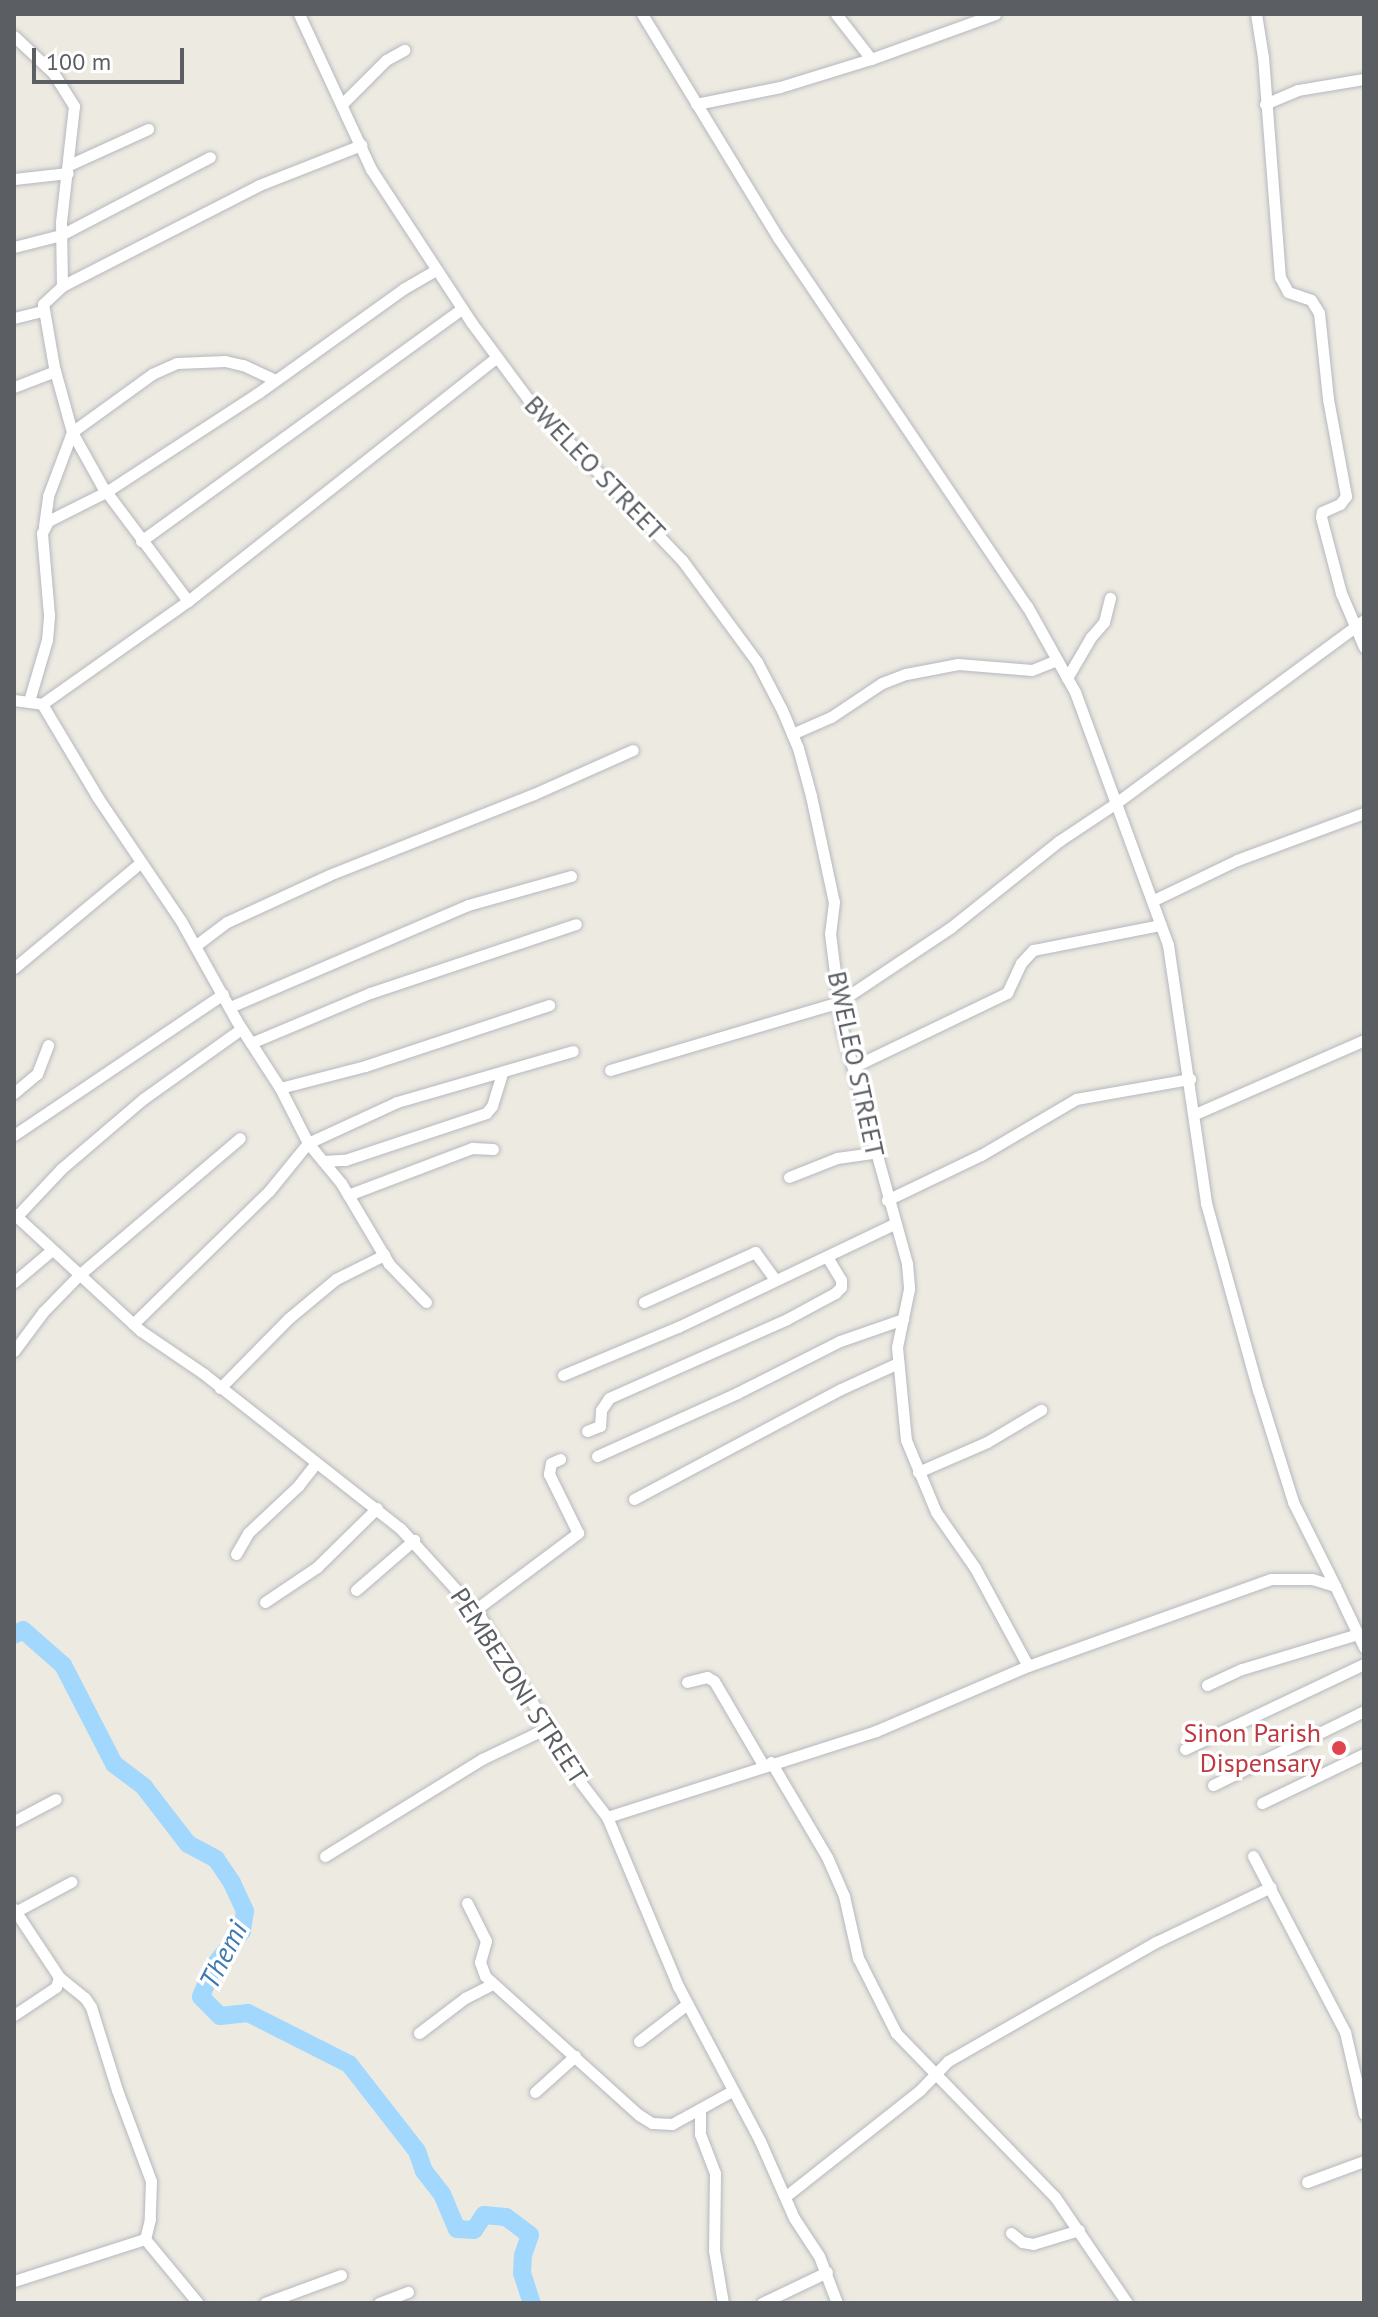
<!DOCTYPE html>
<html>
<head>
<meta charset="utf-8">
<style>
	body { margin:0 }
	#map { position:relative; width:1378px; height:2317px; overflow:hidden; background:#edeae2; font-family:"PT Sans",sans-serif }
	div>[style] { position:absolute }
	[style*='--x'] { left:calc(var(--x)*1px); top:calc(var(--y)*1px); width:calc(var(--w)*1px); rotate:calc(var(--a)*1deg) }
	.river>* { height:18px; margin:-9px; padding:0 9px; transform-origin:9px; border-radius:9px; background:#a2d8fd }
	.roads { filter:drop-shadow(0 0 2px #b5b8bd) drop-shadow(0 0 2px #b5b8bd) }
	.minor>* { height:11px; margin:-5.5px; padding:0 5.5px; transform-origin:5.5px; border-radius:5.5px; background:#fff }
	.dots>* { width:22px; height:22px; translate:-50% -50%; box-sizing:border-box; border:4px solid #fff; border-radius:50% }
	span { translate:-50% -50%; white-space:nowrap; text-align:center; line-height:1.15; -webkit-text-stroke:7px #fff; paint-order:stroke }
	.street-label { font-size:26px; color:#5b5e63 }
	.health-label { font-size:26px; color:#be3a42 }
	.right { translate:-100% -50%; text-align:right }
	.water-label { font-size:28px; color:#4078af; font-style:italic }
	.frame { position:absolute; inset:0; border:16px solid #5b5e63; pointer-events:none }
	.scale { position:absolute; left:32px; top:48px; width:152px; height:36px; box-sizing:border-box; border:4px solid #5b5e63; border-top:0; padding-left:10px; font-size:24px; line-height:28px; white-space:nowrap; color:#5b5e63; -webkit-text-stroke:6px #fff; paint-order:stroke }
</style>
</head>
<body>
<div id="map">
	<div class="river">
		<div style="--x:14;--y:1635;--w:10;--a:-29"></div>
		<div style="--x:23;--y:1630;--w:53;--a:41.2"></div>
		<div style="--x:63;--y:1665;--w:111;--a:62.7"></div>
		<div style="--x:114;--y:1764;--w:38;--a:37"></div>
		<div style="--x:144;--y:1787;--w:72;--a:52.3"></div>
		<div style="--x:188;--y:1844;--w:32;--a:28"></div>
		<div style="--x:216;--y:1859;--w:29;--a:56"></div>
		<div style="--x:232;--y:1883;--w:31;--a:65"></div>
		<div style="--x:245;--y:1911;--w:20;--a:99"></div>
		<div style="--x:242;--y:1931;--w:46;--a:128.9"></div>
		<div style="--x:213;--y:1967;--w:32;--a:112"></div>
		<div style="--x:201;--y:1997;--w:27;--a:45"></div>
		<div style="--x:220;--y:2016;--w:28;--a:-6"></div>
		<div style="--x:248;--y:2013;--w:113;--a:26.8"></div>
		<div style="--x:349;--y:2064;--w:110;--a:52"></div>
		<div style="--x:417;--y:2151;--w:21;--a:71"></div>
		<div style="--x:424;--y:2171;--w:29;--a:52"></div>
		<div style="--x:442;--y:2194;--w:38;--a:67"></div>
		<div style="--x:457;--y:2229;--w:17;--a:3"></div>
		<div style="--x:474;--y:2230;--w:18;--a:-56"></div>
		<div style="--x:484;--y:2215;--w:22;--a:5"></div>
		<div style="--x:506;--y:2217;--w:30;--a:37"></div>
		<div style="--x:530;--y:2235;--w:21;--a:109"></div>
		<div style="--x:523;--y:2255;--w:18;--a:93"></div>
		<div style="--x:522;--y:2273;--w:32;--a:72"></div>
	</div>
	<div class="roads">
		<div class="minor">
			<div style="--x:299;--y:14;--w:171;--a:65.1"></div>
			<div style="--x:371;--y:169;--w:183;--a:56.8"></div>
			<div style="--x:471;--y:322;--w:96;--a:53.5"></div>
			<div style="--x:528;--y:399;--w:223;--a:46.3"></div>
			<div style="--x:682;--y:560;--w:127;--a:53.7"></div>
			<div style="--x:757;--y:662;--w:54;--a:62.5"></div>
			<div style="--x:782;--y:710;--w:41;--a:67.2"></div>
			<div style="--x:798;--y:748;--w:50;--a:74.8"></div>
			<div style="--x:811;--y:796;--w:108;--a:77.8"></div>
			<div style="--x:834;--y:902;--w:31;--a:97"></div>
			<div style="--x:830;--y:933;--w:97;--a:82.9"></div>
			<div style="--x:842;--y:1029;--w:244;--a:74.5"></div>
			<div style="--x:907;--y:1264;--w:25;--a:85"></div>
			<div style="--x:909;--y:1289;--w:59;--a:101.7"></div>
			<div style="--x:897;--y:1347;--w:93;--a:84.5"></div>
			<div style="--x:906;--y:1440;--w:78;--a:67.4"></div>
			<div style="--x:936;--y:1512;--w:68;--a:55.1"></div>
			<div style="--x:975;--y:1568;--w:111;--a:61.6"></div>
			<div style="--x:642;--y:14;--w:263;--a:58.7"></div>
			<div style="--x:779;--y:239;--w:443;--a:56"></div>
			<div style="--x:1027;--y:606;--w:98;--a:60.8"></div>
			<div style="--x:1075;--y:692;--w:270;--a:69.8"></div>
			<div style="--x:1168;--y:945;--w:261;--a:81.6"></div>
			<div style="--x:1206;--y:1203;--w:194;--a:74.5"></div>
			<div style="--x:1258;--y:1390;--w:117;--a:72.6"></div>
			<div style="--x:1293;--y:1502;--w:94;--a:63.4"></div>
			<div style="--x:836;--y:14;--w:57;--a:52.1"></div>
			<div style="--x:1256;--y:14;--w:44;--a:80.8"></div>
			<div style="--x:1263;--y:57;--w:221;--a:85.6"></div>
			<div style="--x:1280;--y:277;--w:17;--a:62"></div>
			<div style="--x:1288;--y:292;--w:24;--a:19"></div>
			<div style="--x:1311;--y:300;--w:15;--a:58"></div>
			<div style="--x:1319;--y:313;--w:86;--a:84"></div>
			<div style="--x:1328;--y:399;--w:99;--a:79.5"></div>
			<div style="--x:1346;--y:496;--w:10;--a:127"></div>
			<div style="--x:1340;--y:504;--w:20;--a:156"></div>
			<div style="--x:1322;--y:512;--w:5;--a:101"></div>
			<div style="--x:1321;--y:517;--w:79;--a:75.3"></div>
			<div style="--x:1341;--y:593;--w:59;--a:66.9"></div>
			<div style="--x:14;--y:36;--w:55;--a:43.5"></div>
			<div style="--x:54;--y:74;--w:38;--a:58"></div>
			<div style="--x:74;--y:106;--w:117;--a:96.4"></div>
			<div style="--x:61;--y:222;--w:64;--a:89.1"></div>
			<div style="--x:342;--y:104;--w:62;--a:-45"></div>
			<div style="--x:386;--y:60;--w:21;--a:-29"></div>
			<div style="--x:696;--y:104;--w:86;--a:-11.4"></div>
			<div style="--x:780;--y:87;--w:95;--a:-17.1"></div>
			<div style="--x:871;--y:59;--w:132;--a:-19.9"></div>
			<div style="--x:1265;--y:104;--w:36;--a:-23"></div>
			<div style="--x:1298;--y:90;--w:67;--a:-9.5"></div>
			<div style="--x:69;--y:165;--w:87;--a:-24.5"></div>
			<div style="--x:14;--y:179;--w:54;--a:-6.3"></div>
			<div style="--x:14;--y:247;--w:49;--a:-14.3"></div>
			<div style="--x:61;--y:235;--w:168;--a:-27.6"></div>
			<div style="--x:14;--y:318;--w:29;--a:-14"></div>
			<div style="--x:14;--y:387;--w:44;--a:-21.3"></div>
			<div style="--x:44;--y:526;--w:30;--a:-82"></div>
			<div style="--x:48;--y:496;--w:68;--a:-69.4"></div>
			<div style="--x:72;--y:432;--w:99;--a:-35.9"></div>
			<div style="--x:152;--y:374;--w:27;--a:-24"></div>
			<div style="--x:177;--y:363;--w:48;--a:-2.4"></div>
			<div style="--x:225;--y:361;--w:18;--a:13"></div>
			<div style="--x:243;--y:365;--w:35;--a:25"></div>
			<div style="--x:141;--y:541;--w:396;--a:-35.9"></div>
			<div style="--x:188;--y:601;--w:144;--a:-126.8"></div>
			<div style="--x:102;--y:486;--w:62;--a:-119.1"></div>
			<div style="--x:72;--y:432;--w:67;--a:-105.5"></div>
			<div style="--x:54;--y:367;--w:64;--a:-99.9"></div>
			<div style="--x:43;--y:304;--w:26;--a:-43"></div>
			<div style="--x:62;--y:286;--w:221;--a:-27.1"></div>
			<div style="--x:259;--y:185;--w:110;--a:-21.4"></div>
			<div style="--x:1067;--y:678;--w:48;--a:-59.7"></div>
			<div style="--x:1091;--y:637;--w:20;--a:-49"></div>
			<div style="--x:1104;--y:622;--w:25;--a:-76"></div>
			<div style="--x:14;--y:700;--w:28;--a:8"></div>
			<div style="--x:42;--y:704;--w:179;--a:-35.2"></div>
			<div style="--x:188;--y:601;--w:392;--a:-38.3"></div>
			<div style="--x:29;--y:701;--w:64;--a:-73.6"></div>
			<div style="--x:47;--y:640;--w:25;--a:-85"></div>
			<div style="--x:49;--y:615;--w:82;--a:-94.9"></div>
			<div style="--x:42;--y:533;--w:13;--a:-63"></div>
			<div style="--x:48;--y:521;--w:65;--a:-26.6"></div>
			<div style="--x:106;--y:492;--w:181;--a:-33.1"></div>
			<div style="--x:258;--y:393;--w:178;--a:-35.6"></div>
			<div style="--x:403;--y:289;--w:38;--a:-30"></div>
			<div style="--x:42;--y:704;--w:109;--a:59.2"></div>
			<div style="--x:98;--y:798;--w:148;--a:56"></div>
			<div style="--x:181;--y:921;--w:113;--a:60.9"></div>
			<div style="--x:236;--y:1020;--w:81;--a:57.1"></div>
			<div style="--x:280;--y:1088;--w:62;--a:63"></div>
			<div style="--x:308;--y:1143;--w:52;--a:50.5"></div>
			<div style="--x:341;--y:1183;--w:94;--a:59.3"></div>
			<div style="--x:389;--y:1264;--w:53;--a:45.8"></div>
			<div style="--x:792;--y:734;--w:43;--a:-23.6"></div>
			<div style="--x:831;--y:717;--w:61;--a:-33.7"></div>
			<div style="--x:882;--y:683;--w:26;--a:-21"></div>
			<div style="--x:906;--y:674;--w:53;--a:-10.9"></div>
			<div style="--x:958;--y:664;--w:74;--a:4.6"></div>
			<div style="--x:1032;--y:670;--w:27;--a:-22"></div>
			<div style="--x:1154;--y:900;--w:92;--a:-25.7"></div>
			<div style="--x:1237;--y:860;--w:135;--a:-20.3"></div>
			<div style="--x:195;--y:946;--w:40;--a:-37"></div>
			<div style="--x:227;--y:922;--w:112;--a:-24.7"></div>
			<div style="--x:329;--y:875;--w:220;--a:-21.6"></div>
			<div style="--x:534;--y:794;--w:108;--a:-24"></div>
			<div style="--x:14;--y:968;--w:165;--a:-39.8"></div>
			<div style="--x:230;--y:1007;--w:259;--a:-23.2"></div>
			<div style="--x:468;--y:905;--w:107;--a:-15.7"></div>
			<div style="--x:251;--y:1043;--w:129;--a:-22.8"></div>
			<div style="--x:370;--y:993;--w:217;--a:-18.5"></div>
			<div style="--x:855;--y:1066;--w:169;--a:-25.7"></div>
			<div style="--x:1007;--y:993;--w:33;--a:-65"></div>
			<div style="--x:1021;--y:963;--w:18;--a:-47"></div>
			<div style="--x:1033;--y:950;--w:130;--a:-11.1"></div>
			<div style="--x:610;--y:1070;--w:239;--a:-16.5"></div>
			<div style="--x:839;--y:1002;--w:133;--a:-33.7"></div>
			<div style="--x:950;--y:928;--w:139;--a:-38.6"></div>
			<div style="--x:1059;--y:841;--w:69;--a:-33.7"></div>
			<div style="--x:1116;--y:803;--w:308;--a:-36.4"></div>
			<div style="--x:280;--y:1088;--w:88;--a:-14.5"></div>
			<div style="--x:365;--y:1066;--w:194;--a:-18.3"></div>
			<div style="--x:14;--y:1093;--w:30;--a:-40"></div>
			<div style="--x:37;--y:1074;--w:31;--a:-69"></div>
			<div style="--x:1195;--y:1114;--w:184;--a:-23.6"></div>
			<div style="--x:14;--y:1135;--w:252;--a:-34"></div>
			<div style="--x:323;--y:1161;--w:22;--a:-3"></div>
			<div style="--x:345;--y:1160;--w:149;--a:-18.4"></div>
			<div style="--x:486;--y:1113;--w:9;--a:-49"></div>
			<div style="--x:492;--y:1106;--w:34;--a:-73"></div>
			<div style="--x:789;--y:1177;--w:52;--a:-21.6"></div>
			<div style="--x:837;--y:1158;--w:37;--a:-8"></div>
			<div style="--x:348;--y:1195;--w:133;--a:-20.8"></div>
			<div style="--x:472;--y:1148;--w:21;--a:3"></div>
			<div style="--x:887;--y:1200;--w:104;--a:-25.6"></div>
			<div style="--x:981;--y:1155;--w:110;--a:-30.5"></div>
			<div style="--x:1076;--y:1099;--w:116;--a:-10"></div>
			<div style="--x:14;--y:1214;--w:173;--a:42.7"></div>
			<div style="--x:141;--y:1331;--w:76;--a:34.3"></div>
			<div style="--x:204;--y:1374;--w:249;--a:38.2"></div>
			<div style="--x:400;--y:1528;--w:119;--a:47.7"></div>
			<div style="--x:480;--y:1616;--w:195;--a:58.8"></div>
			<div style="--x:581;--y:1783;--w:43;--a:52.6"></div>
			<div style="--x:607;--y:1817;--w:183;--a:67.2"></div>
			<div style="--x:678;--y:1986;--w:175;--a:62.1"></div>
			<div style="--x:760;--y:2141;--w:84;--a:66.2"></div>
			<div style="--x:794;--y:2218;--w:45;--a:56.7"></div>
			<div style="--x:819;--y:2256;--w:50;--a:69"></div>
			<div style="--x:16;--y:1217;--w:66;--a:-46.8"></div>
			<div style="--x:61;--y:1169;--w:108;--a:-40.5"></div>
			<div style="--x:143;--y:1099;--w:120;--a:-35.5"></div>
			<div style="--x:14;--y:1282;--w:50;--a:-40.1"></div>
			<div style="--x:644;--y:1302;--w:122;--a:-24.2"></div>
			<div style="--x:755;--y:1252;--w:34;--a:54"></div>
			<div style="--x:133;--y:1324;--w:190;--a:-44.4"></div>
			<div style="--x:269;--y:1191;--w:62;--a:-50.9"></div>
			<div style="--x:308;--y:1143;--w:98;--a:-24.7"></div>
			<div style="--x:397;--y:1102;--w:183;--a:-16.2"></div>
			<div style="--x:14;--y:1351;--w:49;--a:-53.4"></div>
			<div style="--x:43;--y:1312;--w:52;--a:-45.8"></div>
			<div style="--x:79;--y:1275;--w:211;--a:-40.4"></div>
			<div style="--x:563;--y:1375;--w:125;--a:-22.7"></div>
			<div style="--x:678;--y:1327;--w:239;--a:-25.5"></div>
			<div style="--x:220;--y:1388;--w:98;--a:-45.4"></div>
			<div style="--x:289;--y:1318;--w:61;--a:-39.7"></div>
			<div style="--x:336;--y:1279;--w:54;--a:-26.6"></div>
			<div style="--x:587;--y:1431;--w:14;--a:-21"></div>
			<div style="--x:600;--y:1426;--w:16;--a:-86"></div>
			<div style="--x:601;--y:1410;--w:14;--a:-56"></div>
			<div style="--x:609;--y:1398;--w:195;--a:-23.9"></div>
			<div style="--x:787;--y:1319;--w:55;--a:-28.4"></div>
			<div style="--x:835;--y:1293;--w:8;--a:-45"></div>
			<div style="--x:841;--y:1287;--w:7;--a:-90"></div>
			<div style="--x:841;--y:1280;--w:27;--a:-121"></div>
			<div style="--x:597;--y:1456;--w:154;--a:-24.2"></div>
			<div style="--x:737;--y:1393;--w:115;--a:-26.8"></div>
			<div style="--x:840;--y:1341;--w:67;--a:-19.2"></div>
			<div style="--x:918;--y:1472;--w:75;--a:-23.5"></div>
			<div style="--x:987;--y:1442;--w:63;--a:-30.7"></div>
			<div style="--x:634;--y:1499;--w:234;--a:-28"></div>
			<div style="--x:841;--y:1389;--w:63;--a:-24.5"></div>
			<div style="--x:236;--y:1554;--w:24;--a:-60"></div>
			<div style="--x:248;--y:1533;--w:69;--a:-43.2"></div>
			<div style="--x:298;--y:1486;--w:29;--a:-52"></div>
			<div style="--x:356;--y:1590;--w:77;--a:-40.8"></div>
			<div style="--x:265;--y:1602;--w:63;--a:-33.9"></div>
			<div style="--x:317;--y:1567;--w:84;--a:-44.5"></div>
			<div style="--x:475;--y:1610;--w:129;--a:-36.8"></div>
			<div style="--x:578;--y:1533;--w:66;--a:-116.2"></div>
			<div style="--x:549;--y:1474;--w:11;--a:-80"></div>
			<div style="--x:551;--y:1463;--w:10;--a:-24"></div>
			<div style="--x:687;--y:1682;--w:21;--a:-14"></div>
			<div style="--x:707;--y:1677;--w:8;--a:30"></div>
			<div style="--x:714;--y:1681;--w:97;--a:59.7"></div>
			<div style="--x:1207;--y:1685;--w:38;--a:-25"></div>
			<div style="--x:1242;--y:1669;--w:121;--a:-16.8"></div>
			<div style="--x:1185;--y:1749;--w:198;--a:-25.4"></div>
			<div style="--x:771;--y:1762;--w:110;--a:59.5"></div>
			<div style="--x:827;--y:1857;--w:43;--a:66.4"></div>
			<div style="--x:844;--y:1896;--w:64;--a:77.3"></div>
			<div style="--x:858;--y:1958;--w:84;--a:63.1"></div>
			<div style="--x:896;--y:2033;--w:228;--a:45.9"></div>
			<div style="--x:1055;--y:2197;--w:128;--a:55.8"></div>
			<div style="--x:1213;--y:1785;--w:168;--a:-26.1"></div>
			<div style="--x:1262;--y:1803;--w:113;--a:-25.7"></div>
			<div style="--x:607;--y:1817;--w:282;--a:-17.7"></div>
			<div style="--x:876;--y:1731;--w:165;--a:-23.2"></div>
			<div style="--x:1028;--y:1666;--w:258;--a:-19.7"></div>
			<div style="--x:1271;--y:1579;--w:41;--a:0"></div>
			<div style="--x:1312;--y:1579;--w:24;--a:17"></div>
			<div style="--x:1335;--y:1586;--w:68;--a:64.6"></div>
			<div style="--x:14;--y:1821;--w:47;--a:-27.6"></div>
			<div style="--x:325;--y:1856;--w:185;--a:-31.7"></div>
			<div style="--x:482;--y:1759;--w:72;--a:-25.5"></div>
			<div style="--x:1253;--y:1856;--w:199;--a:62.4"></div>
			<div style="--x:1345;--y:2032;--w:84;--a:77"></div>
			<div style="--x:467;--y:1903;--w:42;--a:63.4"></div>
			<div style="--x:486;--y:1941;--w:22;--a:106"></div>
			<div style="--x:480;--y:1962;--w:15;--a:70"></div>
			<div style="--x:485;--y:1976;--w:207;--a:42.1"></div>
			<div style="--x:639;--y:2115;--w:15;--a:32"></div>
			<div style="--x:652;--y:2123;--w:20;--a:3"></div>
			<div style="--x:672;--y:2124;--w:68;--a:-28.8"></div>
			<div style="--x:14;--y:1909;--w:82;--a:56.5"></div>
			<div style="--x:59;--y:1977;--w:10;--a:107"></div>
			<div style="--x:56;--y:1987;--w:50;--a:146.3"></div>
			<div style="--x:15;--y:1912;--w:64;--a:-28.2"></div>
			<div style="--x:59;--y:1977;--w:33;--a:39"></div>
			<div style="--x:85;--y:1998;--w:11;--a:56"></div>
			<div style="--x:91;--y:2007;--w:87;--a:72.6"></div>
			<div style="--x:117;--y:2090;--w:97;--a:69.5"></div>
			<div style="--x:151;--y:2181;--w:38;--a:92"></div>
			<div style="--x:150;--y:2219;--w:21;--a:104"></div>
			<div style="--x:419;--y:2033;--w:58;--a:-37.3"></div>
			<div style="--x:465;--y:1998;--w:31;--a:-27"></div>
			<div style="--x:639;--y:2041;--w:61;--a:-37.6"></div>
			<div style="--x:535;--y:2092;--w:54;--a:-42"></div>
			<div style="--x:700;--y:2109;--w:25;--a:90"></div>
			<div style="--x:700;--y:2134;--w:42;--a:69"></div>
			<div style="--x:715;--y:2173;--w:77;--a:90.7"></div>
			<div style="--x:714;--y:2250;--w:54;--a:80.4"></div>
			<div style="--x:1307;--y:2182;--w:61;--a:-20.2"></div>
			<div style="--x:786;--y:2196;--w:171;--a:-38.3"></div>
			<div style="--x:920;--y:2090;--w:40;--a:-46"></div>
			<div style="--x:948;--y:2061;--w:240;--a:-29.8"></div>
			<div style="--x:1156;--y:1942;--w:127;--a:-25.6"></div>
			<div style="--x:1011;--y:2233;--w:14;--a:39"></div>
			<div style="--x:1022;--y:2242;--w:11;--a:10"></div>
			<div style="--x:1033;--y:2244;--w:48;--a:-16.9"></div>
			<div style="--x:145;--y:2239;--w:83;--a:50.4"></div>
			<div style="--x:14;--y:2281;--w:138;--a:-17.8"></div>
			<div style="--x:265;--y:2303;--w:81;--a:-20.2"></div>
			<div style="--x:379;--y:2303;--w:31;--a:-21"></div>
			<div style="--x:762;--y:2303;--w:72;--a:-25.5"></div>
		</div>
	</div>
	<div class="dots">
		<div style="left:1339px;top:1748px;background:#e0444e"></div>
	</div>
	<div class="street-label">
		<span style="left:595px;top:468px;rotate:46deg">BWELEO STREET</span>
		<span style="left:856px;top:1064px;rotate:78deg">BWELEO STREET</span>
		<span style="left:519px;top:1686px;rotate:57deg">PEMBEZONI STREET</span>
	</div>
	<div class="health-label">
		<span class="right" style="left:1321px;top:1748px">Sinon Parish<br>Dispensary</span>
	</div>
	<div class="water-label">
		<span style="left:223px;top:1955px;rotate:-63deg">Themi</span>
	</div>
	<div class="frame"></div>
	<div class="scale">100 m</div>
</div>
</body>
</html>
